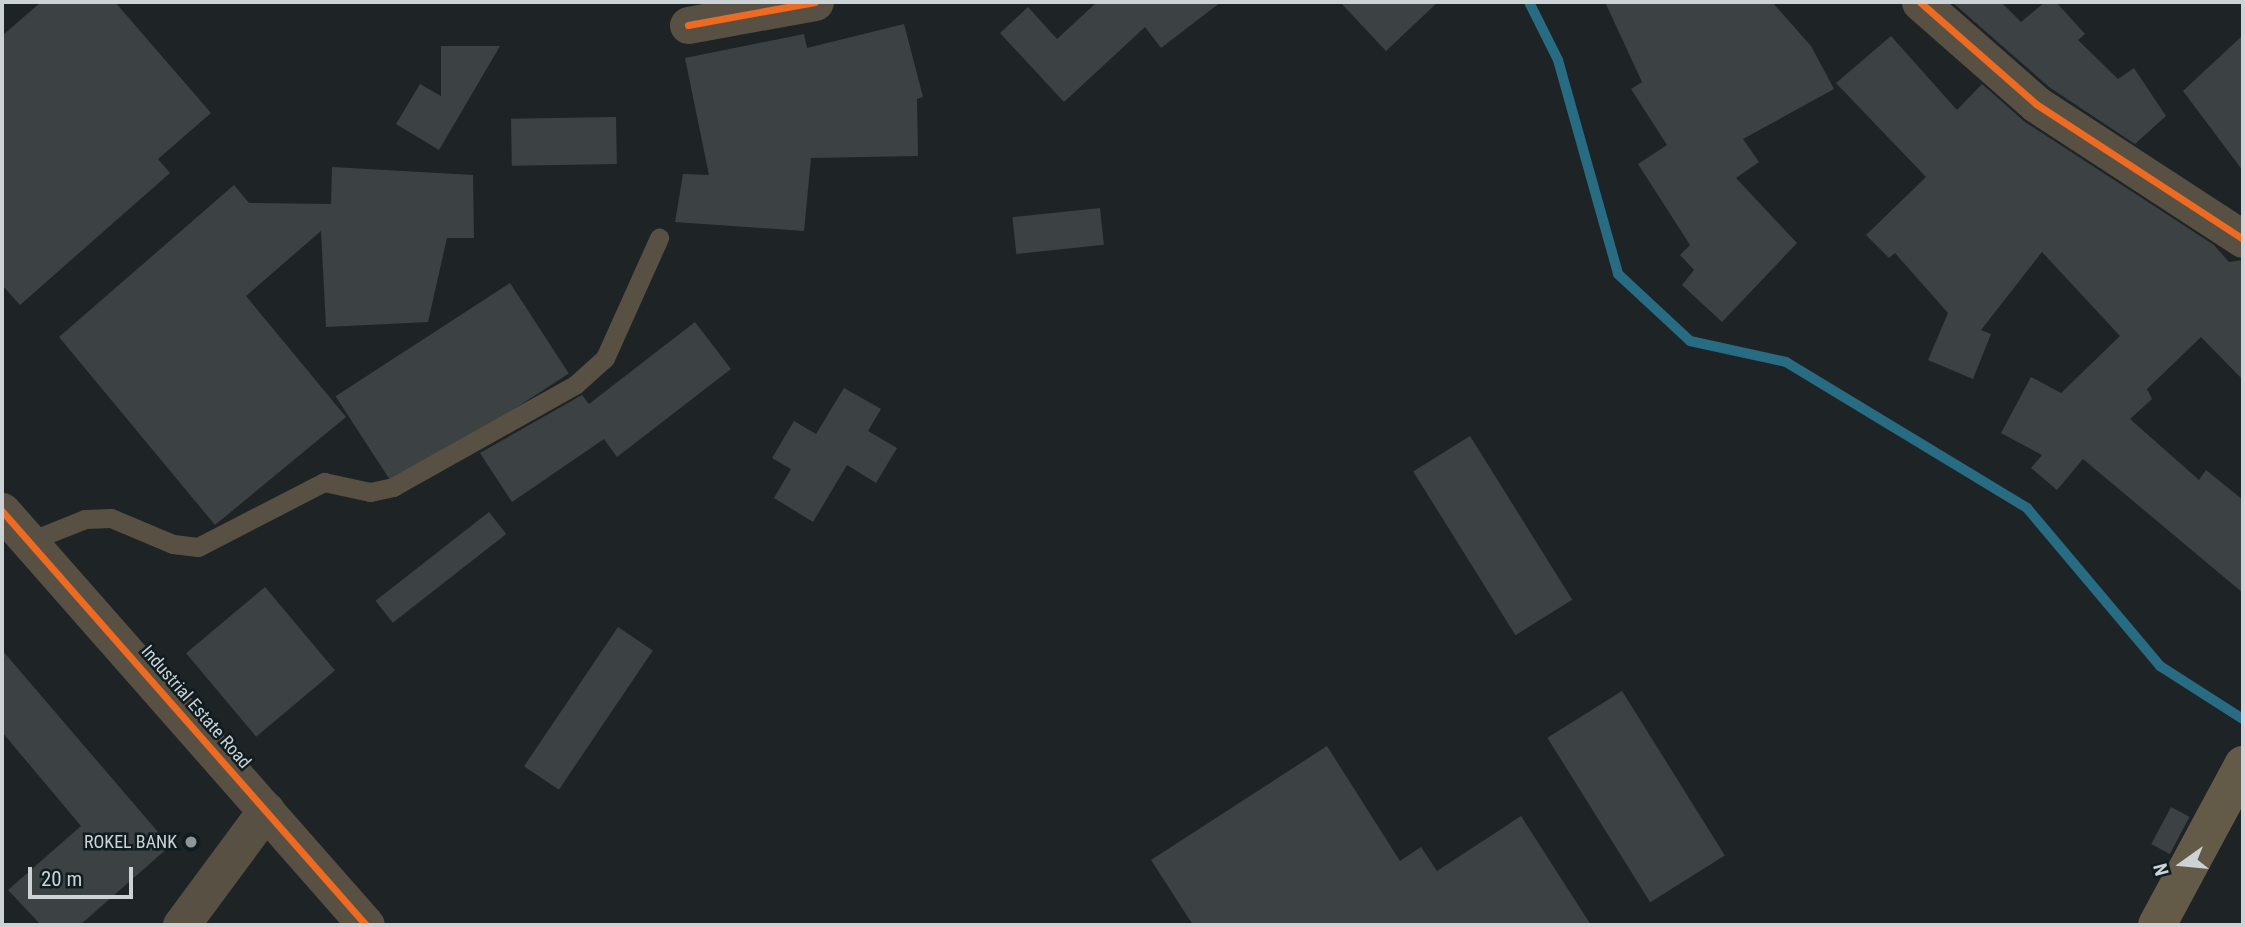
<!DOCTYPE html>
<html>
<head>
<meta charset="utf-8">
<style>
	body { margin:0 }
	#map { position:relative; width:2245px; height:927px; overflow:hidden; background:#1e2426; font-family:"Roboto Condensed",sans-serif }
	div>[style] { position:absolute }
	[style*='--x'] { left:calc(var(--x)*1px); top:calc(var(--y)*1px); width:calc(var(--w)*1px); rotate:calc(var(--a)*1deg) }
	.stream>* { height:10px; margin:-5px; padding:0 5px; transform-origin:5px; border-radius:5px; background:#286c83 }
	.building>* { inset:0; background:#3c4143; transform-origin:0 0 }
	.service>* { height:19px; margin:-9.5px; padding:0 9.5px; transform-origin:9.5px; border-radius:9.5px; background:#585143 }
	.minor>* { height:37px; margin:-18.5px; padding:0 18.5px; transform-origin:18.5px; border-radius:18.5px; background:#585143 }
	.secondary>* { height:38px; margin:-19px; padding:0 19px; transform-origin:19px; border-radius:19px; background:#635a48 }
	.cycleway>* { height:7px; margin:-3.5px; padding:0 3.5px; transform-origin:3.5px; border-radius:3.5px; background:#ed6a23 }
	.dots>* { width:19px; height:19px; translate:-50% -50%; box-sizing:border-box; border:4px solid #101c20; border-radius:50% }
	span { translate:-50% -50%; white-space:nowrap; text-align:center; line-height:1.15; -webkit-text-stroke:5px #101c20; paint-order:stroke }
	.street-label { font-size:18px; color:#cbd3d6 }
	.poi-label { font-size:18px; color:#cbd3d6 }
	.right { translate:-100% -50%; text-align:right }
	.frame { position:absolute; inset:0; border:4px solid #cbd3d6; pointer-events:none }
	.north { position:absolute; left:2147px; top:829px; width:70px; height:70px; -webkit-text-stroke:5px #101c20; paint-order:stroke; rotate:255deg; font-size:19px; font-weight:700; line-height:28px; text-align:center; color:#cbd3d6 }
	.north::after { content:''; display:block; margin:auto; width:24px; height:32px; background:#cbd3d6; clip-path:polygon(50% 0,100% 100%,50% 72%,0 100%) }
	.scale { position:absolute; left:28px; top:867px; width:105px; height:32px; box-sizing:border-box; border:4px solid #cbd3d6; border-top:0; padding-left:9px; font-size:21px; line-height:24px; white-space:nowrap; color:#cbd3d6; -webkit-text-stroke:5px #101c20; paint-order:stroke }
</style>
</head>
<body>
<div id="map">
	<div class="stream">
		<div style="--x:1529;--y:2;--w:65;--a:63.4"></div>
		<div style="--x:1558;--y:60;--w:222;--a:74.3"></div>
		<div style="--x:1618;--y:274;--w:98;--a:42.9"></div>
		<div style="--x:1690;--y:341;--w:98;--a:12.3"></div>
		<div style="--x:1786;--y:362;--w:282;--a:31.2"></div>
		<div style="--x:2027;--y:508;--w:207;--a:49.9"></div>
		<div style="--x:2160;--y:666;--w:98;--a:32.6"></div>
	</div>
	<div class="building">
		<div style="clip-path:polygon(41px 2px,115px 2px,211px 113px,158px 159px,170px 173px,20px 305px,2px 285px,2px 36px)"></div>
		<div style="clip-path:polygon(1097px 2px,1221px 2px,1161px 48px,1145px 27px,1064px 102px,1000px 33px,1028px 7px,1057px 39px)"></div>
		<div style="clip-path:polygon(1340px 2px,1438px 2px,1386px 51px)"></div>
		<div style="clip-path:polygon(1605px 2px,1772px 2px,1811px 46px,1834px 89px,1743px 139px,1759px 162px,1736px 178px,1797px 243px,1722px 322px,1682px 285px,1694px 270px,1680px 255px,1690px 245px,1638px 164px,1667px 145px,1631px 89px,1642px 82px)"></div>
		<div style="clip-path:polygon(1952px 2px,2001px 2px,2021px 22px,2045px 2px,2056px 2px,2085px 34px,2078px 40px,2118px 79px,2134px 68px,2166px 116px,2135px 144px,2049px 87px)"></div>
		<div style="clip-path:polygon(904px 24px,923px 97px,917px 99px,918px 156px,811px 158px,804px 231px,675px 222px,683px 174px,709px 175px,685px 58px,804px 34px,807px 48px)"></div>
		<div style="clip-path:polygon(2243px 35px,2243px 171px,2183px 91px)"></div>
		<div style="clip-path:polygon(1891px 36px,1957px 110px,1982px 84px,2025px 122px,2214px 245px,2229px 262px,2243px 260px,2243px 380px,2201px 337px,2147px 389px,2152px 399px,2130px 419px,2199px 480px,2206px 470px,2243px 500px,2243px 593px,2083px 459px,2057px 490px,2031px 468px,2042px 455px,2001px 433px,2031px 377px,2061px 393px,2120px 336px,2042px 252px,1981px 330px,1991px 334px,1973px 379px,1928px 360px,1948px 313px,1895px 253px,1889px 258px,1866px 235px,1926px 177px,1836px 83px)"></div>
		<div style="clip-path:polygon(441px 46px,500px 46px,439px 150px,396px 124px,420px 84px,441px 96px)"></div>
		<div style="left:616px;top:117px;width:47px;height:105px;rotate:89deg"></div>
		<div style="clip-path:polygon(332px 167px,473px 175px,474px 238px,447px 238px,428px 322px,326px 327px,321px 231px,246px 296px,346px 417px,215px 525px,59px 337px,234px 185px,249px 203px,331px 204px)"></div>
		<div style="left:1100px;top:208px;width:37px;height:88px;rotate:84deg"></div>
		<div style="left:510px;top:283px;width:108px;height:208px;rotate:57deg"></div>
		<div style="clip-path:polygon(695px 322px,731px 369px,617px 457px,604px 439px,512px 502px,480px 453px,582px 395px,589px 404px)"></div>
		<div style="clip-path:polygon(844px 388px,881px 409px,868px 431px,897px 448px,876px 483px,847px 465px,813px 522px,774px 498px,791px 469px,772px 458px,794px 421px,816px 434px)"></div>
		<div style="left:1470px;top:436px;width:193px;height:67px;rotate:58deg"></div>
		<div style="left:489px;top:512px;width:28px;height:144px;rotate:52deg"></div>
		<div style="left:265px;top:587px;width:109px;height:103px;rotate:50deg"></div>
		<div style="left:618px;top:627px;width:42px;height:168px;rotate:34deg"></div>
		<div style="clip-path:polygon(2px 650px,170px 846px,80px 925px,41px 925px,8px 890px,81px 826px,2px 732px)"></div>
		<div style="left:1622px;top:691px;width:194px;height:88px;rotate:58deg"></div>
		<div style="clip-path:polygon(1327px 746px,1400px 861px,1421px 847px,1437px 871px,1521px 816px,1591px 925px,1193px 925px,1151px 860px)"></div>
		<div style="left:2171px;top:807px;width:21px;height:42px;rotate:28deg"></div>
	</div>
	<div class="service">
		<div style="--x:30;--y:541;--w:59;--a:-21.8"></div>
		<div style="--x:85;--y:519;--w:26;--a:-2"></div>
		<div style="--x:111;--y:518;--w:67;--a:22.8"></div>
		<div style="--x:173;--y:544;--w:25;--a:7"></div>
		<div style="--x:198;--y:547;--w:142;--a:-27.3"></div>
		<div style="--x:324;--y:482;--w:47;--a:12.3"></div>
		<div style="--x:370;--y:492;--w:24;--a:-12"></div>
		<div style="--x:393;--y:487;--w:209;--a:-29.3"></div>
		<div style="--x:575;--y:385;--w:40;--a:-42"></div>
		<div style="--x:605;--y:358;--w:132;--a:-65.8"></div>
	</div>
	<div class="minor">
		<div style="--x:1920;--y:2;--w:154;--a:41.3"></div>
		<div style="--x:2036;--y:104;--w:247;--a:33.1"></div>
		<div style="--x:688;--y:25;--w:129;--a:-10.3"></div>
		<div style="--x:2;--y:511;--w:551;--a:48.68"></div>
		<div style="--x:181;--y:925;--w:143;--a:-53.5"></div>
	</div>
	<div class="secondary">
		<div style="--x:2157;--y:925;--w:182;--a:-61.7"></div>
	</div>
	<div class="cycleway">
		<div style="--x:1920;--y:2;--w:154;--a:41.3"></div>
		<div style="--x:2036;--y:104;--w:247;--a:33.1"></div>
		<div style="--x:688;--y:25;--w:129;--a:-10.3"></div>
		<div style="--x:2;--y:511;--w:551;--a:48.68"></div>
	</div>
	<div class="dots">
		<div style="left:191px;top:842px;background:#8e9698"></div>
	</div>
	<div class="street-label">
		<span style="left:196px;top:707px;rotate:49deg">Industrial Estate Road</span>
	</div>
	<div class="poi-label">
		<span class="right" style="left:177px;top:842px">ROKEL BANK</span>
	</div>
	<div class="frame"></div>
	<div class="north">N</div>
	<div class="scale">20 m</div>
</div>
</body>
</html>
